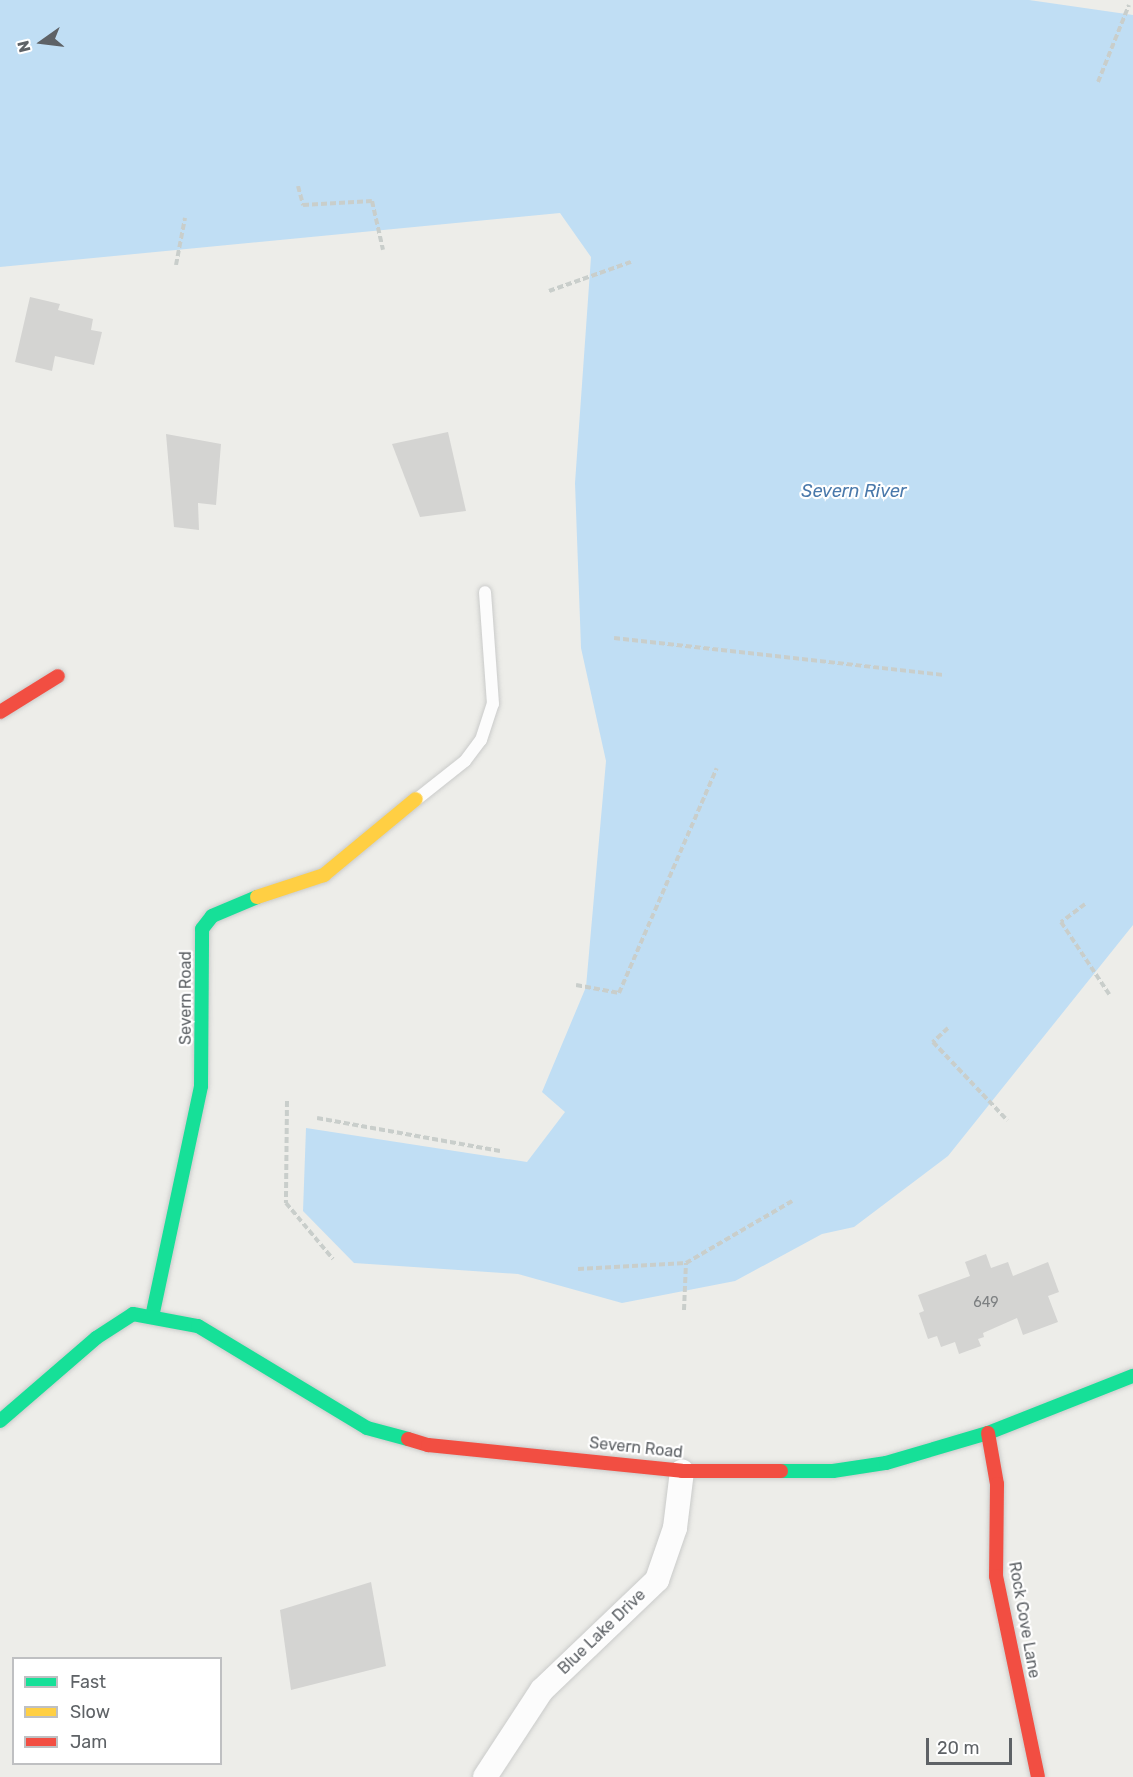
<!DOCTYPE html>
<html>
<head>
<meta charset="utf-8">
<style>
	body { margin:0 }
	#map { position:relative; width:1133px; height:1777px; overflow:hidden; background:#edede9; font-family:Rubik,sans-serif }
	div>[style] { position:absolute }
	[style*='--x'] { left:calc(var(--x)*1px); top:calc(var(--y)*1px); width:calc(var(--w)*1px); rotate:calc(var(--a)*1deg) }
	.water>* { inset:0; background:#c0def4 }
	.building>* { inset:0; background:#d4d4d2 }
	.path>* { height:4px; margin-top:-2px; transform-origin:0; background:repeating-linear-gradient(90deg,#c9cecb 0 6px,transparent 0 9px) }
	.roads { filter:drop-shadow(0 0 2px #cacbca) drop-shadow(0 0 2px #cacbca) }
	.lane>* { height:12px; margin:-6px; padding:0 6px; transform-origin:6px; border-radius:6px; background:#fcfcfc }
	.street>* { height:24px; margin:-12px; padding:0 12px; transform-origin:12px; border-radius:12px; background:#fcfcfc }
	.fast>* { height:14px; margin:-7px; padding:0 7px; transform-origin:7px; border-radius:7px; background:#16e098 }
	.slow>* { height:14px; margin:-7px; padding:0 7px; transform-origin:7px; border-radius:7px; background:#ffcf43 }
	.jam>* { height:14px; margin:-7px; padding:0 7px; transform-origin:7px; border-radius:7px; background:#f24e42 }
	span { translate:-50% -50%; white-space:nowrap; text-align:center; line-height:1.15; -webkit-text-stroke:4.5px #fff; paint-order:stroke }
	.number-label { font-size:14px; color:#7d8082 }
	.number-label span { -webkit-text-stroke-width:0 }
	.street-label { font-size:16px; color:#5e6266 }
	.water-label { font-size:18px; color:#4a79ab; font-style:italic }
	.legend { position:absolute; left:12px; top:1657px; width:210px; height:108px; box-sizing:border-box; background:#fff; border:2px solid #bfc0c2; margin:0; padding:8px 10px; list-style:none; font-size:18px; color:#5e6266 }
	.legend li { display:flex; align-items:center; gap:12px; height:30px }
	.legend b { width:30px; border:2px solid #bfc0c2 }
	.north { position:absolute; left:12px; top:12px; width:60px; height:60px; -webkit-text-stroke:4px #fff; paint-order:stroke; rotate:256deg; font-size:16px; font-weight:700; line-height:24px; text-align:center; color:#5e6266 }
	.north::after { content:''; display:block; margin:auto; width:21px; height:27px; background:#5e6266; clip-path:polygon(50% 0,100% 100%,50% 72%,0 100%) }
	.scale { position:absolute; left:926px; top:1738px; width:86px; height:27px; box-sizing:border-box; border:3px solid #5e6266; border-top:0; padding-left:8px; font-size:18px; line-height:21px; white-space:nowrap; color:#5e6266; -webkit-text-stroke:4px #fff; paint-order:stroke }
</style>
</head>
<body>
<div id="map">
	<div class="water">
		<div style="clip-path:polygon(0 0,1029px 0,1133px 15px,1133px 925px,948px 1156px,854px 1227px,822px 1234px,735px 1281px,622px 1303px,518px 1274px,354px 1263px,303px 1211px,306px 1128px,527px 1162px,565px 1112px,542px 1092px,586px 987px,606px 761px,581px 648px,575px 483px,591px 257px,560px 213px,0 267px)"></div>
	</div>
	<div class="building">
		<div style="clip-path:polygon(30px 297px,60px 304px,58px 310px,93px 319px,91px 330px,102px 332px,94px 365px,55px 356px,52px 371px,15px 362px)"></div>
		<div style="clip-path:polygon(448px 432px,466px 511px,420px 517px,392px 444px)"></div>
		<div style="clip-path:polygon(166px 434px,221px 444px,216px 505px,198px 503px,199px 530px,174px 527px)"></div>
		<div style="clip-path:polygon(986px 1254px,991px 1268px,1008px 1262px,1013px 1276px,1048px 1262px,1059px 1292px,1048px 1296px,1058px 1322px,1023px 1335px,1017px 1318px,983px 1333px,984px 1337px,978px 1339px,981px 1346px,959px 1354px,955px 1342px,941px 1347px,937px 1336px,928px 1339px,919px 1313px,924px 1311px,918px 1295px,970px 1276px,965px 1262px)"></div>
		<div style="clip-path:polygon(371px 1582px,386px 1666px,291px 1690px,280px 1610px)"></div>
	</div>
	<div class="path">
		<div style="--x:1098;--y:82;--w:83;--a:-68.1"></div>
		<div style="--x:298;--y:186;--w:20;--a:75"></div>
		<div style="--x:303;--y:205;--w:69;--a:-3.3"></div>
		<div style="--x:372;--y:201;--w:50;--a:77.3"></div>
		<div style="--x:176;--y:265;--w:48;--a:-79.2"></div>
		<div style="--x:549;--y:291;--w:87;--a:-19.5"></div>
		<div style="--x:614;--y:638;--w:333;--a:6.4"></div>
		<div style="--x:1085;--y:904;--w:30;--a:143"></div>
		<div style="--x:1061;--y:922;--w:87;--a:56.3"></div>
		<div style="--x:576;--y:985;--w:44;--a:10.5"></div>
		<div style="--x:619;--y:993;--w:245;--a:-66.5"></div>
		<div style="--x:948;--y:1028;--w:21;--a:137"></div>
		<div style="--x:933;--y:1042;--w:108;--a:46.5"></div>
		<div style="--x:287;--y:1101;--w:102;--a:90.6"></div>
		<div style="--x:286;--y:1203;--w:73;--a:50"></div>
		<div style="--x:317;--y:1118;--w:186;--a:10.2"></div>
		<div style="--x:578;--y:1269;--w:108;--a:-3.2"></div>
		<div style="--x:684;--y:1310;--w:47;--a:-87.6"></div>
		<div style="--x:686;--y:1263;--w:123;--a:-30.3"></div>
	</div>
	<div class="roads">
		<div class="lane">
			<div style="--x:417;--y:799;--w:61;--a:-38.4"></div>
			<div style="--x:465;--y:761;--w:26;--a:-53"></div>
			<div style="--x:481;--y:740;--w:38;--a:-72"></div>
			<div style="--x:493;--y:704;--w:112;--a:-94.1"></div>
		</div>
		<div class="street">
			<div style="--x:485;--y:1777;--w:104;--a:-56.8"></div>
			<div style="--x:542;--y:1690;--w:159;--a:-43.7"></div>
			<div style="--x:657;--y:1580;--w:55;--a:-70.9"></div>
			<div style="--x:675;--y:1528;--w:57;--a:-83"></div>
		</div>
		<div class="fast">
			<div style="--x:152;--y:1317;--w:236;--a:-78"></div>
			<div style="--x:201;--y:1086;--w:157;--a:-89.6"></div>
			<div style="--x:202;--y:929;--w:16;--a:-52"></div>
			<div style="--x:212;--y:916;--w:49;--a:-22.9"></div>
			<div style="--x:0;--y:1421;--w:127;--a:-40.8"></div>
			<div style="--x:96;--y:1338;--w:44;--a:-33"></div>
			<div style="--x:133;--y:1314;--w:66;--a:10.5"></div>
			<div style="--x:198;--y:1326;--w:197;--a:31.1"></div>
			<div style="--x:367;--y:1428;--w:42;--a:15"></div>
			<div style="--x:781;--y:1471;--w:52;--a:0"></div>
			<div style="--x:833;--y:1471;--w:54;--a:-8.6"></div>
			<div style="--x:886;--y:1463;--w:106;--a:-16.4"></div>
			<div style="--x:988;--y:1433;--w:156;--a:-21.5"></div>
		</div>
		<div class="slow">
			<div style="--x:257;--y:897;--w:71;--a:-18.2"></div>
			<div style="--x:324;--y:875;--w:119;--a:-39.6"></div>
		</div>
		<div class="jam">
			<div style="--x:0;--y:712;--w:68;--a:-31.8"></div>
			<div style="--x:988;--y:1433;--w:52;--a:80"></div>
			<div style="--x:997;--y:1484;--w:92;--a:90.6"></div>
			<div style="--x:996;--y:1576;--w:205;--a:78.2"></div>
			<div style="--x:408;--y:1439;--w:21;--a:17"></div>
			<div style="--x:428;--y:1445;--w:255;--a:5.8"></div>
			<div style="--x:682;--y:1471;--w:99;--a:0"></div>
		</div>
	</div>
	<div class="number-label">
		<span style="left:986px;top:1303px">649</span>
	</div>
	<div class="street-label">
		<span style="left:186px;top:998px;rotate:-90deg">Severn Road</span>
		<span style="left:636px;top:1448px;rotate:6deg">Severn Road</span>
		<span style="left:1024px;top:1620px;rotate:80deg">Rock Cove Lane</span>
		<span style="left:602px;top:1632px;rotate:-44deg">Blue Lake Drive</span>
	</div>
	<div class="water-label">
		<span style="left:854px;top:491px">Severn River</span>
	</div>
	<ul class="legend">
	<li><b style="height:8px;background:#16e098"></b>Fast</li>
	<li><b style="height:8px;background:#ffcf43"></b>Slow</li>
	<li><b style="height:8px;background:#f24e42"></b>Jam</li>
	</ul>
	<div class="north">N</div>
	<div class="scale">20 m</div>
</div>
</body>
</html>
